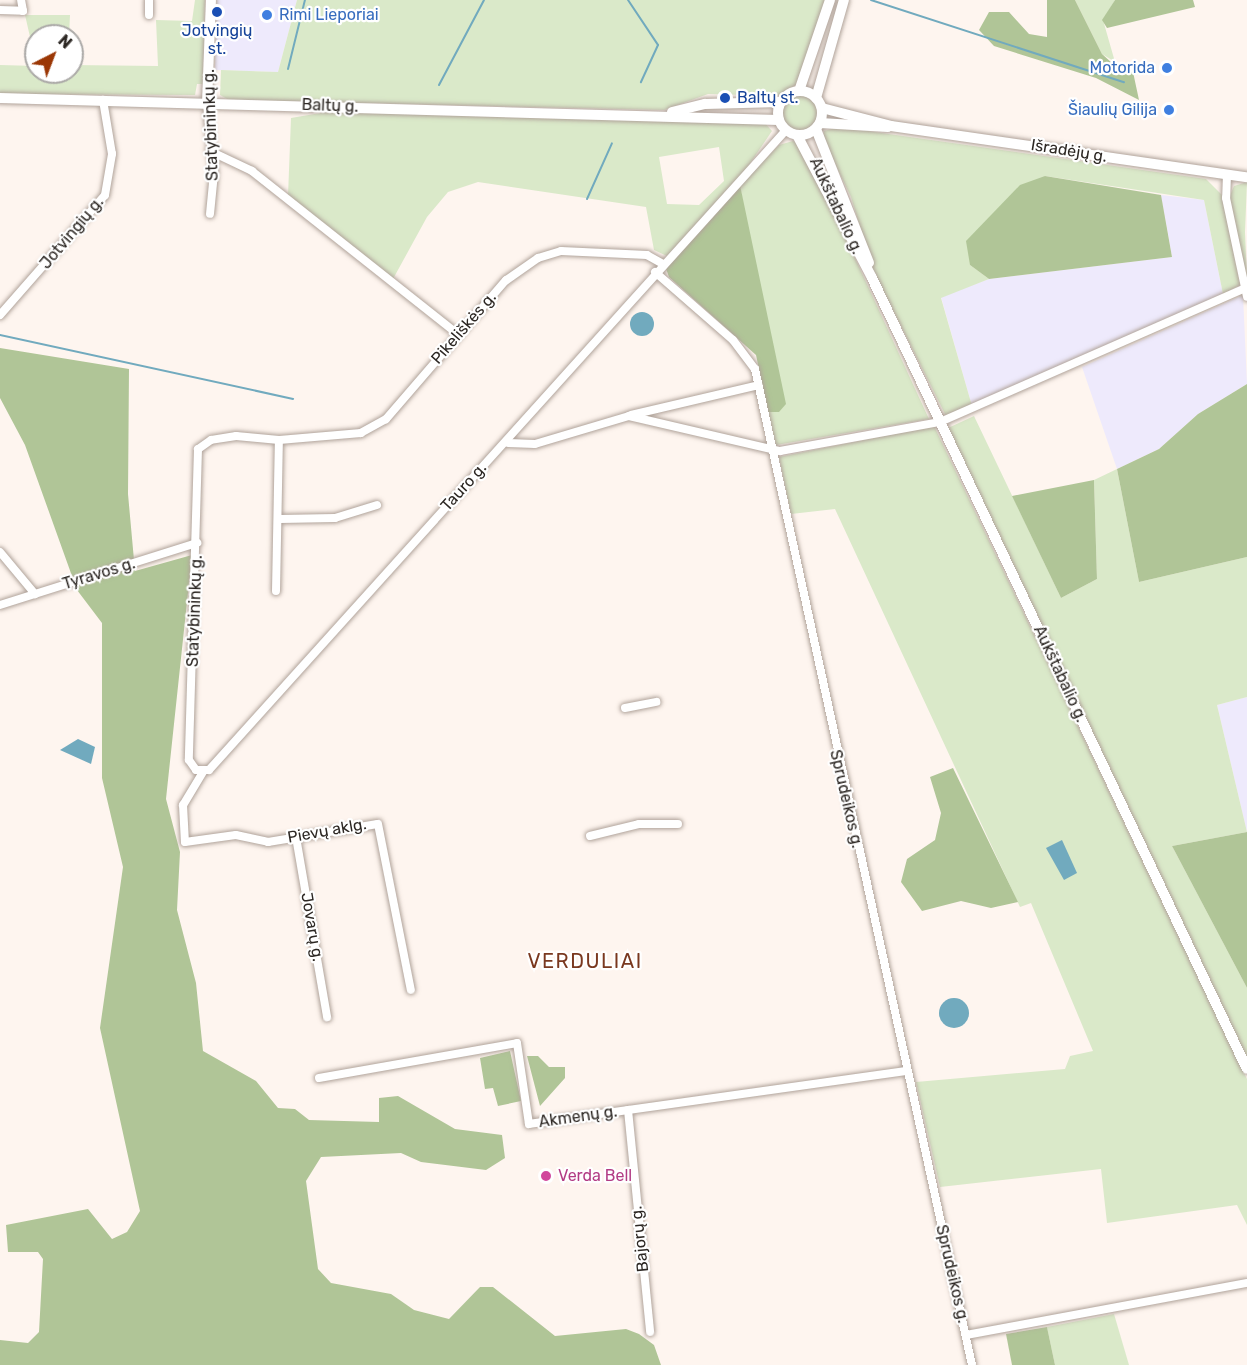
<!DOCTYPE html>
<html>
<head>
<meta charset="utf-8">
<style>
	body { margin:0 }
	#map { position:relative; width:1247px; height:1365px; overflow:hidden; background:#fef5ef; font-family:Rubik,sans-serif }
	div>[style] { position:absolute }
	[style*='--x'] { left:calc(var(--x)*1px); top:calc(var(--y)*1px); width:calc(var(--w)*1px); rotate:calc(var(--a)*1deg) }
	.commercial>* { inset:0; background:#eeeafc }
	.green>* { inset:0; background:#dae9c9 }
	.round { border-radius:50% }
	.forest>* { inset:0; background:#b0c597 }
	.water>* { inset:0; background:#71aabe }
	.stream>* { height:2px; margin:-1px; padding:0 1px; transform-origin:1px; border-radius:1px; background:#71aabe }
	.roads { filter:drop-shadow(0 0 2px #b0a39a) drop-shadow(0 0 2px #b0a39a) }
	.minor>* { height:8px; margin:-4px; padding:0 4px; transform-origin:4px; border-radius:4px; background:#fff }
	.secondary>* { height:10px; margin:-5px; padding:0 5px; transform-origin:5px; border-radius:5px; background:#fff }
	.secondary>.ring { margin:-5px; padding:0; box-sizing:content-box; background:none; border:10px solid #fff; border-radius:50% }
	.dots>* { width:16px; height:16px; translate:-50% -50%; box-sizing:border-box; border:3px solid #fff; border-radius:50% }
	span { translate:-50% -50%; white-space:nowrap; text-align:center; line-height:1.15; -webkit-text-stroke:4.5px #fff; paint-order:stroke }
	.shop-label { font-size:16px; color:#366cbe }
	.left { translate:0 -50%; text-align:left }
	.right { translate:-100% -50%; text-align:right }
	.transit-label { font-size:16px; color:#164399 }
	.street-label { font-size:16px; color:#2c2723 }
	.hotel-label { font-size:16px; color:#b23c85 }
	.quarter-label { font-size:20px; color:#7a381f; letter-spacing:1.5px }
	.north { position:absolute; left:24px; top:24px; width:60px; height:60px; box-sizing:border-box; background:#fff; border:2px solid #aba9a7; border-radius:50%; rotate:42deg; font-size:16px; font-weight:700; line-height:24px; text-align:center; color:#2c2723 }
	.north::after { content:''; display:block; margin:auto; width:21px; height:27px; background:#9b3705; clip-path:polygon(50% 0,100% 100%,50% 72%,0 100%) }
</style>
</head>
<body>
<div id="map">
	<div class="commercial">
		<div style="clip-path:polygon(217px 0,297px 0,278px 72px,215px 70px)"></div>
		<div style="clip-path:polygon(1161px 195px,1204px 200px,1223px 294px,972px 406px,941px 297px,989px 279px,1172px 257px)"></div>
		<div style="clip-path:polygon(1243px 295px,1247px 384px,1198px 414px,1159px 449px,1117px 469px,1082px 367px)"></div>
		<div style="clip-path:polygon(1247px 697px,1247px 832px,1217px 705px)"></div>
	</div>
	<div class="green">
		<div style="clip-path:polygon(195px 0,205px 0,203px 84px,197px 84px,195px 95px,0 94px,0 65px,36px 66px,36px 72px,72px 72px,72px 65px,158px 66px,156px 20px,192px 21px)"></div>
		<div style="clip-path:polygon(297px 0,827px 0,796px 85px,777px 96px,708px 94px,664px 110px,229px 100px,220px 95px,221px 70px,278px 72px)"></div>
		<div style="clip-path:polygon(1075px 0,1115px 0,1103px 20px,1115px 62px,1102px 54px)"></div>
		<div style="clip-path:polygon(25px 15px,70px 15px,69px 36px,36px 36px,36px 63px)"></div>
		<div class="round" style="left:782px;top:95px;width:36px;height:36px"></div>
		<div style="clip-path:polygon(evenodd,332px 111px,763px 121px,772px 131px,745px 171px,667px 256px,654px 250px,646px 207px,478px 182px,448px 192px,427px 217px,393px 279px,288px 196px,291px 118px,332px 111px,719px 147px,724px 181px,699px 205px,667px 204px,659px 157px,719px 147px)"></div>
		<div style="clip-path:polygon(839px 127px,1206px 179px,1222px 195px,1240px 285px,1223px 294px,1204px 200px,1045px 176px,970px 265px,989px 279px,941px 298px,972px 406px,946px 416px,873px 270px,851px 197px,824px 141px,824px 131px)"></div>
		<div style="clip-path:polygon(793px 141px,804px 147px,929px 419px,776px 445px,768px 412px,778px 412px,740px 185px,779px 145px)"></div>
		<div style="clip-path:polygon(1247px 182px,1245px 232px,1247px 280px,1229px 198px,1234px 186px)"></div>
		<div style="clip-path:polygon(974px 416px,1061px 598px,1097px 579px,1094px 480px,1117px 469px,1139px 582px,1247px 557px,1247px 697px,1217px 705px,1247px 832px,1172px 846px,1247px 988px,1247px 1060px,948px 428px)"></div>
		<div style="clip-path:polygon(934px 426px,1247px 1079px,1247px 1225px,1237px 1205px,1107px 1223px,1101px 1169px,940px 1187px,916px 1082px,1065px 1069px,1070px 1056px,1093px 1051px,1031px 903px,1020px 907px,835px 509px,791px 514px,779px 457px)"></div>
		<div style="clip-path:polygon(1114px 1314px,1129px 1365px,1055px 1365px,1047px 1327px)"></div>
	</div>
	<div class="forest">
		<div style="clip-path:polygon(1047px 0,1075px 0,1102px 54px,1123px 73px,1133px 72px,1139px 100px,1096px 78px,994px 46px,979px 30px,989px 12px,1009px 12px,1029px 34px,1047px 37px)"></div>
		<div style="clip-path:polygon(1115px 0,1193px 0,1195px 7px,1107px 28px,1102px 20px)"></div>
		<div style="clip-path:polygon(1045px 176px,1161px 195px,1172px 257px,989px 279px,970px 265px,966px 241px,1020px 185px)"></div>
		<div style="clip-path:polygon(740px 185px,786px 404px,779px 412px,768px 412px,756px 355px,669px 277px,665px 266px)"></div>
		<div style="clip-path:polygon(0 348px,129px 369px,128px 494px,135px 571px,192px 555px,166px 799px,180px 852px,177px 910px,196px 983px,203px 1051px,256px 1081px,278px 1108px,295px 1109px,309px 1120px,379px 1122px,379px 1098px,398px 1096px,455px 1129px,502px 1135px,505px 1158px,486px 1170px,421px 1162px,401px 1153px,321px 1157px,306px 1181px,318px 1269px,331px 1283px,391px 1294px,414px 1310px,449px 1319px,480px 1287px,493px 1287px,555px 1336px,626px 1329px,639px 1334px,654px 1345px,661px 1365px,0 1365px,0 1340px,28px 1343px,39px 1332px,43px 1259px,38px 1252px,8px 1252px,6px 1225px,88px 1209px,112px 1239px,127px 1232px,140px 1211px,100px 1028px,123px 867px,102px 778px,102px 623px,77px 590px,25px 445px,0 398px)"></div>
		<div style="clip-path:polygon(1247px 384px,1247px 557px,1139px 582px,1117px 469px,1159px 449px,1198px 414px)"></div>
		<div style="clip-path:polygon(1094px 480px,1097px 579px,1061px 598px,1012px 496px)"></div>
		<div style="clip-path:polygon(953px 768px,1018px 902px,991px 908px,961px 901px,922px 911px,901px 882px,907px 859px,935px 840px,941px 813px,930px 777px)"></div>
		<div style="clip-path:polygon(1247px 832px,1247px 988px,1172px 846px)"></div>
		<div style="clip-path:polygon(510px 1051px,521px 1101px,498px 1106px,493px 1088px,485px 1089px,480px 1058px)"></div>
		<div style="clip-path:polygon(527px 1056px,538px 1056px,549px 1067px,565px 1067px,565px 1078px,540px 1106px)"></div>
		<div style="clip-path:polygon(1047px 1327px,1055px 1365px,1012px 1365px,1006px 1334px)"></div>
	</div>
	<div class="water">
		<div class="round" style="left:630px;top:312px;width:24px;height:24px"></div>
		<div style="clip-path:polygon(78px 739px,95px 747px,91px 764px,60px 750px)"></div>
		<div style="clip-path:polygon(1062px 840px,1077px 873px,1064px 880px,1046px 848px)"></div>
		<div class="round" style="left:939px;top:998px;width:30px;height:30px"></div>
	</div>
	<div class="stream">
		<div style="--x:628;--y:0;--w:54;--a:56.3"></div>
		<div style="--x:658;--y:45;--w:41;--a:114.7"></div>
		<div style="--x:871;--y:0;--w:266;--a:18"></div>
		<div style="--x:288;--y:69;--w:71;--a:-76.2"></div>
		<div style="--x:439;--y:85;--w:96;--a:-62.1"></div>
		<div style="--x:587;--y:199;--w:61;--a:-65.9"></div>
		<div style="--x:0;--y:335;--w:300;--a:12.3"></div>
	</div>
	<div class="roads">
		<div class="minor">
			<div style="--x:0;--y:10;--w:23;--a:2"></div>
			<div style="--x:23;--y:11;--w:11;--a:-100"></div>
			<div style="--x:149;--y:15;--w:15;--a:-90"></div>
			<div style="--x:207;--y:103;--w:70;--a:84.3"></div>
			<div style="--x:214;--y:173;--w:41;--a:95.6"></div>
			<div style="--x:210;--y:151;--w:47;--a:25.5"></div>
			<div style="--x:252;--y:171;--w:263;--a:38.4"></div>
			<div style="--x:1227;--y:174;--w:24;--a:92"></div>
			<div style="--x:1226;--y:198;--w:101;--a:78"></div>
			<div style="--x:663;--y:264;--w:18;--a:-151"></div>
			<div style="--x:647;--y:255;--w:86;--a:-177.3"></div>
			<div style="--x:561;--y:251;--w:24;--a:163"></div>
			<div style="--x:538;--y:258;--w:39;--a:145"></div>
			<div style="--x:506;--y:280;--w:184;--a:130.8"></div>
			<div style="--x:386;--y:419;--w:29;--a:151"></div>
			<div style="--x:361;--y:433;--w:82;--a:175.1"></div>
			<div style="--x:279;--y:440;--w:43;--a:-174.7"></div>
			<div style="--x:236;--y:436;--w:25;--a:171"></div>
			<div style="--x:211;--y:440;--w:16;--a:145"></div>
			<div style="--x:198;--y:449;--w:311;--a:91.7"></div>
			<div style="--x:189;--y:760;--w:12;--a:55"></div>
			<div style="--x:196;--y:770;--w:13;--a:0"></div>
			<div style="--x:209;--y:770;--w:862;--a:-47.96"></div>
			<div style="--x:655;--y:272;--w:103;--a:41.1"></div>
			<div style="--x:733;--y:340;--w:36;--a:53"></div>
			<div style="--x:755;--y:369;--w:1019;--a:77.71"></div>
			<div style="--x:0;--y:315;--w:159;--a:-48.8"></div>
			<div style="--x:105;--y:195;--w:42;--a:-80.3"></div>
			<div style="--x:112;--y:154;--w:55;--a:-99.5"></div>
			<div style="--x:631;--y:415;--w:131;--a:-13.2"></div>
			<div style="--x:508;--y:443;--w:27;--a:2"></div>
			<div style="--x:535;--y:444;--w:98;--a:-16.6"></div>
			<div style="--x:629;--y:416;--w:155;--a:13.1"></div>
			<div style="--x:780;--y:451;--w:163;--a:-10.3"></div>
			<div style="--x:940;--y:422;--w:333;--a:-23.7"></div>
			<div style="--x:280;--y:519;--w:55;--a:-1"></div>
			<div style="--x:335;--y:518;--w:44;--a:-17.2"></div>
			<div style="--x:0;--y:552;--w:55;--a:50.2"></div>
			<div style="--x:276;--y:591;--w:151;--a:-88.9"></div>
			<div style="--x:0;--y:605;--w:207;--a:-17.5"></div>
			<div style="--x:625;--y:708;--w:32;--a:-11"></div>
			<div style="--x:203;--y:772;--w:39;--a:121"></div>
			<div style="--x:183;--y:805;--w:37;--a:87"></div>
			<div style="--x:185;--y:842;--w:51;--a:-7.8"></div>
			<div style="--x:236;--y:835;--w:33;--a:12"></div>
			<div style="--x:268;--y:842;--w:111;--a:-9.3"></div>
			<div style="--x:378;--y:824;--w:169;--a:78.8"></div>
			<div style="--x:590;--y:836;--w:50;--a:-13.8"></div>
			<div style="--x:639;--y:824;--w:39;--a:0"></div>
			<div style="--x:296;--y:837;--w:183;--a:80.2"></div>
			<div style="--x:319;--y:1078;--w:201;--a:-10"></div>
			<div style="--x:517;--y:1043;--w:82;--a:81.6"></div>
			<div style="--x:529;--y:1124;--w:382;--a:-8"></div>
			<div style="--x:628;--y:1110;--w:223;--a:84.3"></div>
			<div style="--x:966;--y:1335;--w:286;--a:-10.5"></div>
		</div>
		<div class="secondary">
			<div style="--x:799;--y:91;--w:96;--a:-71.2"></div>
			<div class="ring" style="left:778px;top:91px;width:34px;height:34px"></div>
			<div style="--x:0;--y:98;--w:779;--a:1.62"></div>
			<div style="--x:816;--y:98;--w:102;--a:-74.1"></div>
			<div style="--x:207;--y:103;--w:103;--a:-87.8"></div>
			<div style="--x:822;--y:108;--w:71;--a:14.6"></div>
			<div style="--x:891;--y:126;--w:360;--a:8.2"></div>
			<div style="--x:672;--y:112;--w:34;--a:-14"></div>
			<div style="--x:705;--y:104;--w:76;--a:-1.5"></div>
			<div style="--x:820;--y:123;--w:68;--a:3.4"></div>
			<div style="--x:816;--y:129;--w:144;--a:68.4"></div>
			<div style="--x:797;--y:135;--w:161;--a:62.3"></div>
			<div style="--x:872;--y:278;--w:875;--a:64.64"></div>
		</div>
	</div>
	<div class="dots">
		<div style="left:217px;top:12px;background:#1a4fb4"></div>
		<div style="left:267px;top:15px;background:#3f7fe0"></div>
		<div style="left:1167px;top:68px;background:#3f7fe0"></div>
		<div style="left:725px;top:98px;background:#1a4fb4"></div>
		<div style="left:1169px;top:110px;background:#3f7fe0"></div>
		<div style="left:546px;top:1176px;background:#d1479c"></div>
	</div>
	<div class="shop-label">
		<span class="left" style="left:279px;top:15px">Rimi Lieporiai</span>
		<span class="right" style="left:1155px;top:68px">Motorida</span>
		<span class="right" style="left:1157px;top:110px">Šiaulių Gilija</span>
	</div>
	<div class="transit-label">
		<span style="left:217px;top:40px">Jotvingių<br>st.</span>
		<span class="left" style="left:737px;top:98px">Baltų st.</span>
	</div>
	<div class="street-label">
		<span style="left:330px;top:106px;rotate:2deg">Baltų g.</span>
		<span style="left:211px;top:125px;rotate:-92deg">Statybininkų g.</span>
		<span style="left:1069px;top:151px;rotate:9deg">Išradėjų g.</span>
		<span style="left:836px;top:206px;rotate:65deg">Aukštabalio g.</span>
		<span style="left:72px;top:233px;rotate:-50deg">Jotvingių g.</span>
		<span style="left:464px;top:328px;rotate:-49deg">Pikeliškės g.</span>
		<span style="left:464px;top:487px;rotate:-48deg">Tauro g.</span>
		<span style="left:99px;top:574px;rotate:-17deg">Tyravos g.</span>
		<span style="left:195px;top:611px;rotate:-88deg">Statybininkų g.</span>
		<span style="left:1060px;top:674px;rotate:65deg">Aukštabalio g.</span>
		<span style="left:846px;top:799px;rotate:77deg">Sprudeikos g.</span>
		<span style="left:327px;top:831px;rotate:-10deg">Pievų aklg.</span>
		<span style="left:312px;top:927px;rotate:80deg">Jovarų g.</span>
		<span style="left:578px;top:1117px;rotate:-8deg">Akmenų g.</span>
		<span style="left:640px;top:1239px;rotate:-96deg">Bajorų g.</span>
		<span style="left:952px;top:1274px;rotate:77deg">Sprudeikos g.</span>
	</div>
	<div class="hotel-label">
		<span class="left" style="left:558px;top:1176px">Verda Bell</span>
	</div>
	<div class="quarter-label">
		<span style="left:585px;top:961px">VERDULIAI</span>
	</div>
	<div class="north">N</div>
</div>
</body>
</html>
